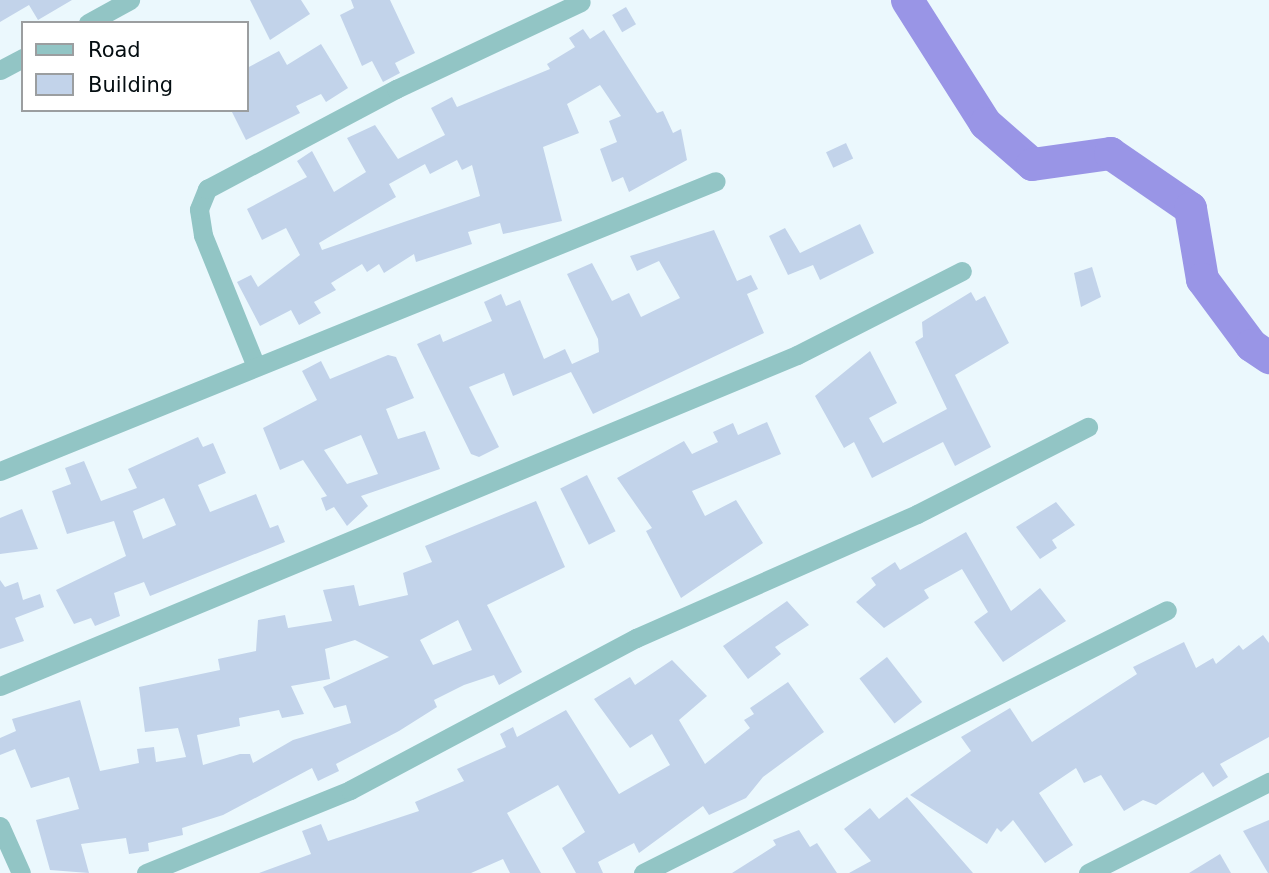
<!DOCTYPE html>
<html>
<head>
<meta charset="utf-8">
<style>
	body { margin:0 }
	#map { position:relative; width:1269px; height:873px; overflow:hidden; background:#ebf8fd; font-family:"DejaVu Sans",sans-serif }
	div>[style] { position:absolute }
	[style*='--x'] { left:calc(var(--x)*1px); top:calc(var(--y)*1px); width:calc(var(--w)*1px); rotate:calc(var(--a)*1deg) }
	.river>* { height:33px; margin:-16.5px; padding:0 16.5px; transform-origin:16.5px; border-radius:16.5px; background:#9995e6 }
	.building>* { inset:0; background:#c2d3ea; transform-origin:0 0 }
	.minor>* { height:19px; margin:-9.5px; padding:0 9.5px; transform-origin:9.5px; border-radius:9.5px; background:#92c5c5 }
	span { translate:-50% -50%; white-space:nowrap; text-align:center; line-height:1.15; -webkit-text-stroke:5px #fff; paint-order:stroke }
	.legend { position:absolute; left:21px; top:21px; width:228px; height:91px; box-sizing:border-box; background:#fff; border:2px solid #9b9ea0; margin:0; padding:9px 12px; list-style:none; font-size:21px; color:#040d11 }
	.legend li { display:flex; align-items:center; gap:14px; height:35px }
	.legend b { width:35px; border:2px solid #9b9ea0 }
</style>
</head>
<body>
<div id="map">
	<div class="river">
		<div style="--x:907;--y:0;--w:146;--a:57.6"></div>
		<div style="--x:985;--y:123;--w:62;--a:41.1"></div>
		<div style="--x:1032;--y:164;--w:79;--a:-8"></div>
		<div style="--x:1110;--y:153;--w:97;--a:34.5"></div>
		<div style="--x:1190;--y:208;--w:72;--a:80.4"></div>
		<div style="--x:1202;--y:279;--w:82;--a:53.4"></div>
		<div style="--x:1251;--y:345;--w:22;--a:34"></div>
	</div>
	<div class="building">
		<div style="clip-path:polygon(0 0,72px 0,38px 20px,29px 5px,0 22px)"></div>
		<div style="clip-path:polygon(250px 0,301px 0,310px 14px,270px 40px)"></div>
		<div style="clip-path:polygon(351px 0,390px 0,415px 53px,395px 63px,400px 73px,383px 82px,372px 61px,362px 66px,340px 15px,354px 8px)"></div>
		<div style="left:626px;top:7px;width:20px;height:16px;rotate:60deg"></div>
		<div style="clip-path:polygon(evenodd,583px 29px,590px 39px,604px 30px,657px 113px,663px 111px,673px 133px,681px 129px,687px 160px,629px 192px,623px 177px,612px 182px,600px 149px,617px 142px,609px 121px,621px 116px,600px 85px,567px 104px,579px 133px,543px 147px,562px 221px,503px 234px,500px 223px,468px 232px,472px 244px,416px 262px,414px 254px,384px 273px,379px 264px,367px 272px,362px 264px,331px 283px,336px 290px,314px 302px,321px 313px,299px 325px,291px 310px,260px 326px,237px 282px,251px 275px,258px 287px,300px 255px,286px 228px,262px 240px,247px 209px,307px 177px,297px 161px,312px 151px,334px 192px,366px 172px,347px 138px,375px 125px,398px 159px,445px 135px,431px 108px,452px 97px,457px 107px,550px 69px,547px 64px,575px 47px,569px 38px,583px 29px,457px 160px,462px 170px,472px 165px,480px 196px,322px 250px,319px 243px,396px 197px,389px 184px,425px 164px,430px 174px,457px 160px)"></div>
		<div style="clip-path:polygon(321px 44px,348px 88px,326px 102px,321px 94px,296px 106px,300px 113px,246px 140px,231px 110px,247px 110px,247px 68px,279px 51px,287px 65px)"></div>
		<div style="left:846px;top:143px;width:17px;height:22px;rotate:65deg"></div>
		<div style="clip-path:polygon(860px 224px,874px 253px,820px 280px,813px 265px,788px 275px,769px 236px,785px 228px,800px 253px)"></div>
		<div style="clip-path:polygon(714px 230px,737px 281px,751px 275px,758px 289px,747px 294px,764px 333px,593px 414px,571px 372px,513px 396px,504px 373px,469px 387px,499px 447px,479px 457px,471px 454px,417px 344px,440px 334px,443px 342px,492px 321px,484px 302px,501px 294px,506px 306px,520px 300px,544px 359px,565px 349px,572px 364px,599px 352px,598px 339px,567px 274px,592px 263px,612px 301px,629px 293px,641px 317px,680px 298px,659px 261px,637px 271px,630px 256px)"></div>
		<div style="clip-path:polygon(1092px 267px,1101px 297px,1081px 307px,1074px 273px)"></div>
		<div style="clip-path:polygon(971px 292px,976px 301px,985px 296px,1009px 343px,955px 375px,991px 447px,955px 466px,943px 442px,872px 478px,854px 442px,844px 448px,815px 396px,870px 351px,897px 403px,869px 418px,883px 443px,947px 409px,915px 342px,923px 337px,922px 322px)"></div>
		<div style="clip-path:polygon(evenodd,388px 355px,396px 357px,414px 398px,386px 409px,398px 439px,425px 431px,440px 469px,361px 496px,368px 506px,347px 526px,334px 507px,326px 511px,321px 498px,327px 496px,303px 460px,280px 470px,263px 428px,317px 400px,302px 371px,321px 361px,330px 379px,388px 355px,361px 435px,378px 474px,347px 484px,324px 450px,361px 435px)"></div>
		<div style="clip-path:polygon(767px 422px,781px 454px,692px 491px,705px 516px,736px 500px,763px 543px,681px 598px,646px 531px,652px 528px,617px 478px,684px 441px,692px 454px,718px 442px,713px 432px,733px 423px,738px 435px)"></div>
		<div style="clip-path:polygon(evenodd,198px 437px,203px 447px,213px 443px,226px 473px,198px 485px,210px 512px,256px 494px,270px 528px,278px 525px,285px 542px,150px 596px,144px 582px,114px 593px,120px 616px,95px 626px,91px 618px,74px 624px,56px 590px,126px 556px,114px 521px,67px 534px,52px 491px,71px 484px,65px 468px,84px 461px,101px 501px,137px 488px,128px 469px,198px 437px,164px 498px,176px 525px,143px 539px,133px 511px,164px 498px)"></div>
		<div style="left:587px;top:475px;width:63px;height:30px;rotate:63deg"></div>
		<div style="clip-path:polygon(evenodd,536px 501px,565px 567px,487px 605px,522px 672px,499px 685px,494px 675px,464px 685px,434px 700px,437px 707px,399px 731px,336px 764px,339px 771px,318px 781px,312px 768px,223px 815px,182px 828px,183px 835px,148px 843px,149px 851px,129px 854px,126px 838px,81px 844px,89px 873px,50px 870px,36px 820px,79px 809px,69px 777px,31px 788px,15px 749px,0 755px,0 738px,16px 731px,12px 719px,80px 700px,100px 771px,139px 763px,137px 749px,154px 747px,156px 762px,186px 757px,178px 728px,145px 732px,139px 687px,220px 670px,218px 659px,256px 651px,258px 620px,285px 615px,288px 628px,332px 621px,323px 590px,354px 585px,359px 606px,408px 595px,403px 573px,432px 562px,425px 546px,536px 501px,458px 620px,472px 650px,433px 665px,420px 640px,458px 620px,536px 501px,355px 640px,389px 657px,323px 687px,334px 708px,346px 705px,351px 723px,293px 740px,253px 763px,250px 754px,240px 754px,203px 765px,197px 735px,240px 726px,239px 718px,279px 710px,282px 718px,304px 714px,291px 686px,330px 679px,325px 649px,355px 640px)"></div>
		<div style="clip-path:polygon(1056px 502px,1075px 525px,1052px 540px,1057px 548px,1040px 559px,1016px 527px)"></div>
		<div style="clip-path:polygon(22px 509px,38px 549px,0 554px,0 518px)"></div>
		<div style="clip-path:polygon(966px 532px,1011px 611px,1040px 588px,1066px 621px,1003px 662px,974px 622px,988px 612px,962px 569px,924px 590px,929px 598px,884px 628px,856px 602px,876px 585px,871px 578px,895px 562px,900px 570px)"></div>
		<div style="clip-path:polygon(0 580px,5px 587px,18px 582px,23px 600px,40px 594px,44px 607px,15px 618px,24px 641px,0 649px)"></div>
		<div style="clip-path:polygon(787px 601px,809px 625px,775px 647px,781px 654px,748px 679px,723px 646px)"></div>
		<div style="clip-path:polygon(1263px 635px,1269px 643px,1269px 737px,1220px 764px,1228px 777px,1213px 787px,1203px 772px,1156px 805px,1143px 800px,1124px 811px,1101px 775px,1084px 783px,1076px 768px,1039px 793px,1073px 845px,1045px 863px,1013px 820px,1001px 832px,997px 828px,987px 844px,910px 795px,971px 751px,961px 737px,1010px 708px,1032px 742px,1137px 674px,1133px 667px,1184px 642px,1196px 668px,1213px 658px,1216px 664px,1239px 645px,1243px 650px)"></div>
		<div style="left:887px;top:657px;width:57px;height:35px;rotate:52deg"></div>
		<div style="clip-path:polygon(672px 660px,707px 696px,679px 720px,705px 764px,750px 728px,744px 720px,754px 714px,750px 708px,788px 682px,824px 732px,763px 777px,746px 798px,709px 815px,703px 806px,639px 853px,634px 843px,598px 862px,603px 873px,576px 873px,562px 848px,585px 832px,558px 785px,507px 813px,541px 873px,510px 873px,503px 859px,471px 873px,259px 873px,311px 854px,302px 831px,321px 824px,328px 841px,419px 811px,415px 802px,464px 781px,457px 769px,506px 747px,500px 734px,513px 727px,517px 737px,566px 710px,619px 794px,670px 765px,652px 734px,630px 748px,594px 699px,630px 677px,635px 685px)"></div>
		<div style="clip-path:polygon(907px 797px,973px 873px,849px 873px,871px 861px,844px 829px,870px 808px,879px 819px)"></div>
		<div style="clip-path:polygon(1269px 820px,1269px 873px,1268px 873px,1243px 831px)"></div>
		<div style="clip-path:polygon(799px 830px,810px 847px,817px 843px,837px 873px,732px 873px,776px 845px,773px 840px)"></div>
		<div style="clip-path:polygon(1220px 854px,1231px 873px,1189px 873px)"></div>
	</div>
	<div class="minor">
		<div style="--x:88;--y:23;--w:48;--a:-28.7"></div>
		<div style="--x:0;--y:70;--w:26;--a:-28"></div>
		<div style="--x:255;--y:364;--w:139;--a:-112"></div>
		<div style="--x:203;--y:235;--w:26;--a:-99"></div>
		<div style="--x:199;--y:209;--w:22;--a:-68"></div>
		<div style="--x:207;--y:189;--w:214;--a:-27.9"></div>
		<div style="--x:396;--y:89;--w:204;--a:-25.2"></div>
		<div style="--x:0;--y:471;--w:772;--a:-22.05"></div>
		<div style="--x:0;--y:686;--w:863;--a:-22.55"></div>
		<div style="--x:797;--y:355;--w:185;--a:-27"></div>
		<div style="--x:0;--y:826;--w:51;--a:65.9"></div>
		<div style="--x:146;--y:873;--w:220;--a:-22.1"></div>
		<div style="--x:350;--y:790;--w:324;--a:-28"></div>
		<div style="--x:636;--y:638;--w:307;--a:-23.8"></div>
		<div style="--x:917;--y:514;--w:192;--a:-27"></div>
		<div style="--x:643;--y:873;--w:586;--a:-26.65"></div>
		<div style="--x:1088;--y:873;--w:203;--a:-26.7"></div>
	</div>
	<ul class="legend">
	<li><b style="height:9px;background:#92c5c5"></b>Road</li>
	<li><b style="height:19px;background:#c2d3ea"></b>Building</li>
	</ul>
</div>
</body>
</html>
